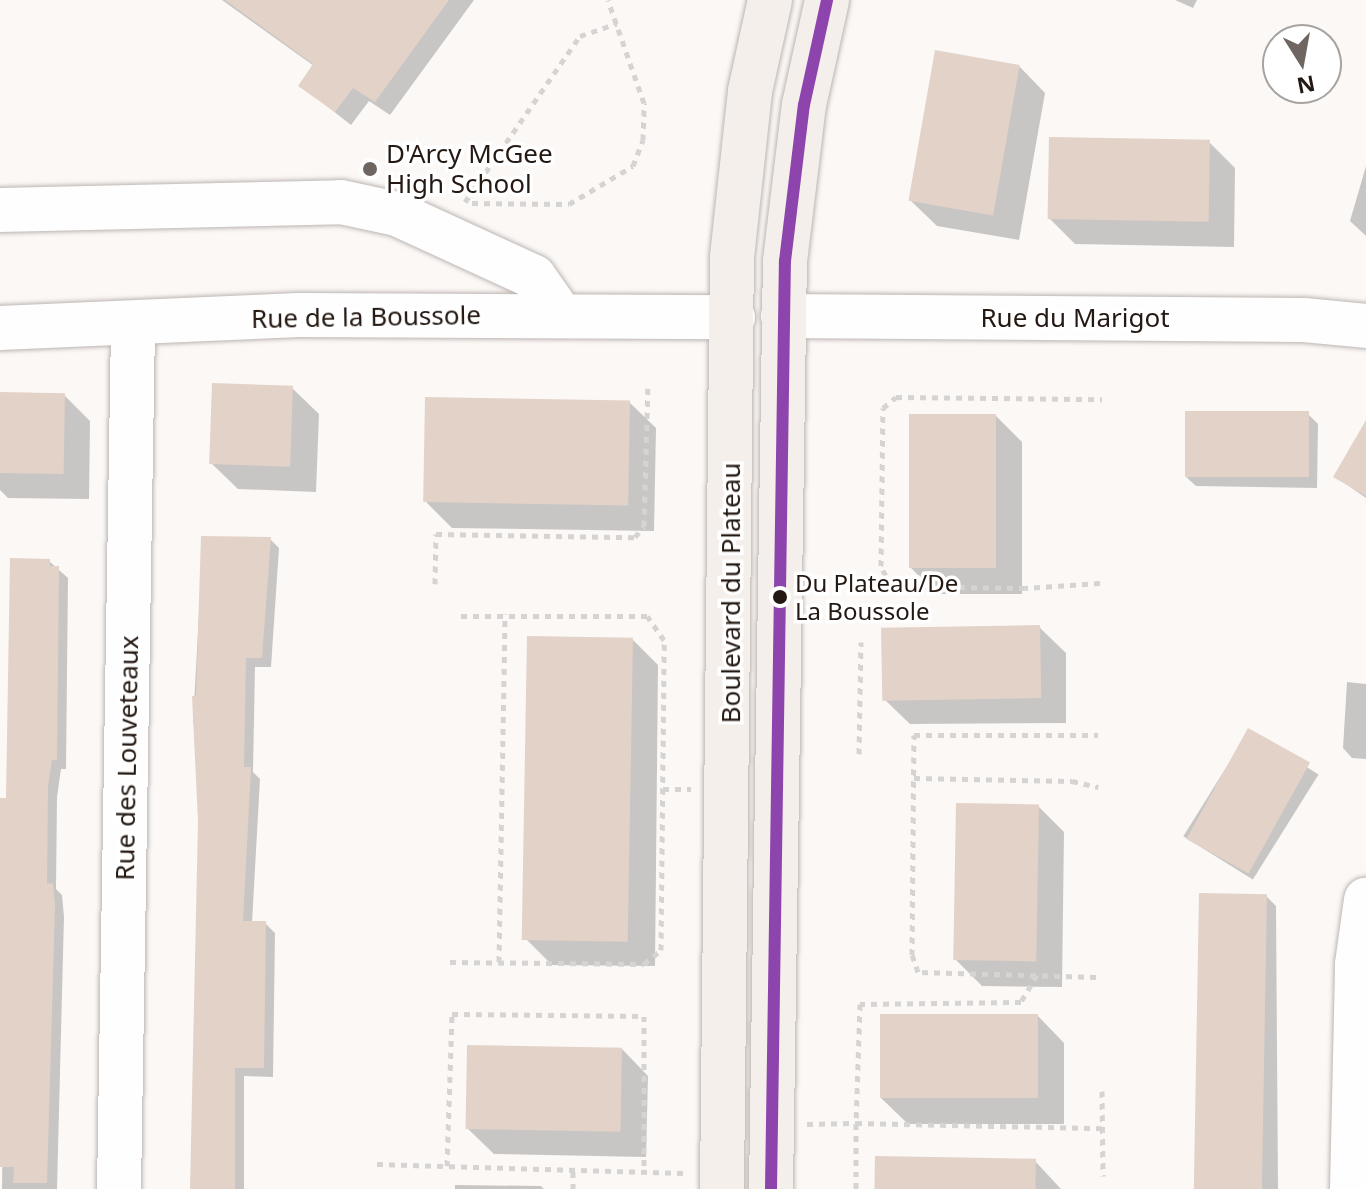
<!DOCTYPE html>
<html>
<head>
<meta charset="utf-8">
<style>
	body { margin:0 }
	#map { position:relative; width:1366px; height:1189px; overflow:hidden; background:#fbf8f6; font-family:"Noto Sans",sans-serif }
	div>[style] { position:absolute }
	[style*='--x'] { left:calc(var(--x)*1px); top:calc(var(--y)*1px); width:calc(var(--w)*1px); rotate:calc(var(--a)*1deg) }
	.shadow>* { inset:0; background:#0003; transform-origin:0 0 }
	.building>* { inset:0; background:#e3d2c8; transform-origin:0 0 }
	.path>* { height:5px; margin-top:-2.5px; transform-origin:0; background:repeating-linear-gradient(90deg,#d6d4d3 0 6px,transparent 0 12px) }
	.roads { filter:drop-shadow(0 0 2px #bdb6b2) drop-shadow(0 0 2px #bdb6b2) }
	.minor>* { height:44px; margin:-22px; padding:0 22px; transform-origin:22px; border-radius:22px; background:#fefefe }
	.major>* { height:44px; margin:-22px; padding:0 22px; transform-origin:22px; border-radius:22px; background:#f4efeb }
	.bus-1>* { height:12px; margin:-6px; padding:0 6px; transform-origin:6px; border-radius:6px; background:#8e44ad }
	.dots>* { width:22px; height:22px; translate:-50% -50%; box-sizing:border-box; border:4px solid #fff; border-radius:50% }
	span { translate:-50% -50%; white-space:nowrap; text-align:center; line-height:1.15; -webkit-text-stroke:7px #fff; paint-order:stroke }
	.bus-label { font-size:24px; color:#241812 }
	.left { translate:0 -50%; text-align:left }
	.poi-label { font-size:26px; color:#241812 }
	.street-label { font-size:26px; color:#241812 }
	.north { position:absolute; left:1262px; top:24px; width:80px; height:80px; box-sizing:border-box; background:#fff; border:2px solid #a7a3a0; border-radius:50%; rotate:169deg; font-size:22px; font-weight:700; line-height:32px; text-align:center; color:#241812 }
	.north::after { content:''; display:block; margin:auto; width:28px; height:36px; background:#6f6662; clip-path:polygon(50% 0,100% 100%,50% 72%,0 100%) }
</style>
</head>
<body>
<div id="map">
	<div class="shadow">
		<div style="clip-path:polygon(222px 0,474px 0,390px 115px,369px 101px,351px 125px,300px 85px,314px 66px)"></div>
		<div style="clip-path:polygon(1175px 0,1197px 0,1193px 8px)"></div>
		<div style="clip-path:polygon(1019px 66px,1045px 93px,1019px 240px,937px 226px,910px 200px)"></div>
		<div style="clip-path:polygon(1209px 142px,1235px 168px,1234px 247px,1075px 244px,1049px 218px)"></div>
		<div style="clip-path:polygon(1366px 166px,1366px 236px,1350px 221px)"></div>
		<div style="clip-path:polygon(292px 388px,319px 414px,316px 492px,238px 489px,211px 463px)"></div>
		<div style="clip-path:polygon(0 394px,64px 395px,90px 421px,89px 499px,8px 498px,0 490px)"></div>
		<div style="clip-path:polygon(629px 402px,656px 428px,654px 531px,452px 528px,426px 502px)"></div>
		<div style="clip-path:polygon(1308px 414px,1318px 424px,1317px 488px,1196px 486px,1186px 477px)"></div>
		<div style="clip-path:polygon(996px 416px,1022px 442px,1022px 594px,937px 594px,911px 568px)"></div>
		<div style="clip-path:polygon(1366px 424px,1366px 498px,1336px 477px)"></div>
		<div style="clip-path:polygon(203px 538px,270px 539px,279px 548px,271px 667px,255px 667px,253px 772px,260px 779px,252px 923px,265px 923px,275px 933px,273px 1077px,244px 1076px,244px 1189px,192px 1189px,200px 822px,199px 728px,193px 723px)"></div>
		<div style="clip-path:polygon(49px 561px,68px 578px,66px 769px,61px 769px,57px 797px,56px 889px,62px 895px,64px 917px,57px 1189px,2px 1189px,5px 946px,0 946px,0 885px,8px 800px)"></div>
		<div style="clip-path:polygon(1039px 627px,1066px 653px,1066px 723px,910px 724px,883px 698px)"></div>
		<div style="clip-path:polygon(632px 639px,658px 665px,655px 966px,552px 965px,526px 939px)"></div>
		<div style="clip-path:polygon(1347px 682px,1366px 684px,1366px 759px,1352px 758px,1343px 748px)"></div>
		<div style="left:1249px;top:731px;width:82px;height:124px;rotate:32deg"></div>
		<div style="clip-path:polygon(1038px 806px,1064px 832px,1062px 987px,982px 986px,956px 960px)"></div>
		<div style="clip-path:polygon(1266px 896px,1276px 906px,1278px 1189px,1203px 1189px)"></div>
		<div style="clip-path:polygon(1038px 1016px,1064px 1043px,1064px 1124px,908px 1124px,881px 1098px)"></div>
		<div style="clip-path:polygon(622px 1049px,648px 1076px,646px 1157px,494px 1154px,467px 1128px)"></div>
		<div style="clip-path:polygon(1035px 1161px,1061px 1189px,877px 1189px)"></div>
		<div style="clip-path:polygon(455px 1185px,541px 1186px,544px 1189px,455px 1189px)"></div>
	</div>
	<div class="building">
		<div style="clip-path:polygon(225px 0,449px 0,375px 102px,353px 88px,335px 112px,298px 86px,313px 64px)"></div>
		<div style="left:935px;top:50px;width:86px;height:153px;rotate:10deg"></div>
		<div style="left:1049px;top:137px;width:161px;height:82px;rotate:1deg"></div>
		<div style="left:212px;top:383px;width:81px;height:81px;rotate:2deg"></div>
		<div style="left:0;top:392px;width:65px;height:81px;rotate:1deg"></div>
		<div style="left:425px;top:397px;width:205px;height:105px;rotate:1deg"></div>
		<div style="left:1185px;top:411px;width:124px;height:66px"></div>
		<div style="left:909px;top:414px;width:87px;height:154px"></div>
		<div style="clip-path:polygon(1366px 420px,1366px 496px,1333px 477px)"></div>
		<div style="clip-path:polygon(201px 536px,271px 537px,262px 658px,246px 658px,244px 767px,251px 767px,243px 921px,266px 921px,264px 1068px,235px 1068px,235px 1189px,190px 1189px,198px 821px,192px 696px,196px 696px)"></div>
		<div style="clip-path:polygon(10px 558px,50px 559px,50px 566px,59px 566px,57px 760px,52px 760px,48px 786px,47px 883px,53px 884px,55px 906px,47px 1183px,13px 1183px,14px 1167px,0 1167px,0 798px,6px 798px)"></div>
		<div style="left:1040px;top:625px;width:73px;height:159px;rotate:89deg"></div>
		<div style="left:527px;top:636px;width:106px;height:304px;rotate:1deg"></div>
		<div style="left:1248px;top:728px;width:71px;height:127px;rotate:29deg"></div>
		<div style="left:956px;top:803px;width:83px;height:157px;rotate:1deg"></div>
		<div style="left:1199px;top:893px;width:68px;height:296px;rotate:1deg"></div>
		<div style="left:880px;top:1014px;width:158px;height:84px"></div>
		<div style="left:467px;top:1045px;width:155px;height:84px;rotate:1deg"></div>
		<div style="left:875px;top:1156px;width:161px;height:33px;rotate:1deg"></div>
	</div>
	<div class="path">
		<div style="--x:465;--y:202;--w:202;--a:-55.3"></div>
		<div style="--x:580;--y:36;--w:39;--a:-19"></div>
		<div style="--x:472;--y:203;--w:97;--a:0.6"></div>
		<div style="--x:569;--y:204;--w:74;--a:-30.7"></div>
		<div style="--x:633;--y:166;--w:28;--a:-69"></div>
		<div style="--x:643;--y:140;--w:37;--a:-88"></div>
		<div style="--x:644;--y:103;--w:109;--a:-109.3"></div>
		<div style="--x:1100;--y:583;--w:75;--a:176.2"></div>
		<div style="--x:1025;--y:588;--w:134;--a:-179.1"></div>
		<div style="--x:891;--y:586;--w:22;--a:-117"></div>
		<div style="--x:881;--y:566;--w:158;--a:-89.3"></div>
		<div style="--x:883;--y:408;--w:17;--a:-40"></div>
		<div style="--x:896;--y:397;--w:206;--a:0.6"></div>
		<div style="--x:435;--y:584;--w:50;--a:-88.9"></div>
		<div style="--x:436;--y:534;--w:199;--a:0.9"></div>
		<div style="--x:635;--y:537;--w:14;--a:-51"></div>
		<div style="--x:644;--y:526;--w:143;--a:-88.4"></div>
		<div style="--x:859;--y:754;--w:112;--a:-89"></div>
		<div style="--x:914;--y:778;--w:158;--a:1.1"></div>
		<div style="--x:1072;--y:781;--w:27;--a:13"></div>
		<div style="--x:663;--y:789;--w:28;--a:0"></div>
		<div style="--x:450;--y:962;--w:194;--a:0.6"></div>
		<div style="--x:644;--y:964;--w:22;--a:-39"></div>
		<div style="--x:661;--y:950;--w:310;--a:-89.4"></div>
		<div style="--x:664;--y:640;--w:29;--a:-125"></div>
		<div style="--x:647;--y:616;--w:192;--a:180"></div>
		<div style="--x:499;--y:962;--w:348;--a:-89"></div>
		<div style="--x:1037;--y:975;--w:31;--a:121"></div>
		<div style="--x:1021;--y:1002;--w:161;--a:179.3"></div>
		<div style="--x:860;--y:1004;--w:119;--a:91.9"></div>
		<div style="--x:856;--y:1123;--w:246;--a:1.2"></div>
		<div style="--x:1096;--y:977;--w:178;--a:-178.4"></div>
		<div style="--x:918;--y:972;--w:18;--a:-109"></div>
		<div style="--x:912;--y:955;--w:220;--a:-89.5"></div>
		<div style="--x:914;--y:735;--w:184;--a:0"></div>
		<div style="--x:1102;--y:1091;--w:85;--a:89.3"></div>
		<div style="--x:807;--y:1124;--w:49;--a:-1.2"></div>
		<div style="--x:856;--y:1123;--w:66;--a:90"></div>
		<div style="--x:377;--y:1164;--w:307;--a:1.7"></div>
		<div style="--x:447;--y:1166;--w:152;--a:-88.1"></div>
		<div style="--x:452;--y:1014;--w:192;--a:0.6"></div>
		<div style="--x:644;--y:1016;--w:155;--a:90"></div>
		<div style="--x:573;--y:1189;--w:19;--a:-90"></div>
	</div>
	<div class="roads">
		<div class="minor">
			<div style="--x:0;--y:210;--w:341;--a:-1.3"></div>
			<div style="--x:341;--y:202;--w:57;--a:12.1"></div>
			<div style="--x:397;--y:214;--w:151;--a:24.7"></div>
			<div style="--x:534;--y:277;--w:45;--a:54.9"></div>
			<div style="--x:783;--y:316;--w:521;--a:0.44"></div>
			<div style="--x:1304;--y:320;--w:62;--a:5.5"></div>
			<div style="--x:0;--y:328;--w:299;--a:-2.5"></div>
			<div style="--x:299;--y:315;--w:434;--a:0.3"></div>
			<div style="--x:119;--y:1189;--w:863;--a:-89.07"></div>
			<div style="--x:1352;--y:1189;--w:225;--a:-88.7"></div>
			<div style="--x:1357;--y:964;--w:65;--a:-82"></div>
		</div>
		<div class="major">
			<div style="--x:722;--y:1189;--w:932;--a:-89.39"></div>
			<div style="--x:732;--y:257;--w:167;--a:-83.8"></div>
			<div style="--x:750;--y:91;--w:93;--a:-77.6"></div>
			<div style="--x:771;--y:1189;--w:928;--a:-89.14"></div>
			<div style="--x:785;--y:261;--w:157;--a:-83.1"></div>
			<div style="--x:804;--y:105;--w:107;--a:-77.6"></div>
		</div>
	</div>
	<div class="bus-1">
		<div style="--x:771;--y:1189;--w:928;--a:-89.14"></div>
		<div style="--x:785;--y:261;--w:157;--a:-83.1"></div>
		<div style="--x:804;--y:105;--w:107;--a:-77.6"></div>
	</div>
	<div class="dots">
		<div style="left:370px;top:169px;background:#6f6662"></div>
		<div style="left:780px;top:597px;background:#241812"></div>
	</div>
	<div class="bus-label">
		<span class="left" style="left:795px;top:597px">Du Plateau/De<br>La Boussole</span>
	</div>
	<div class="poi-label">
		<span class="left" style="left:386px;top:169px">D'Arcy McGee<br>High School</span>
	</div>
	<div class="street-label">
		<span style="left:366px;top:317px;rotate:-1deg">Rue de la Boussole</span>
		<span style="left:1075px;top:318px">Rue du Marigot</span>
		<span style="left:731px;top:593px;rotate:-90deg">Boulevard du Plateau</span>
		<span style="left:127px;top:758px;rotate:-89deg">Rue des Louveteaux</span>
	</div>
	<div class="north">N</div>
</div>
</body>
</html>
